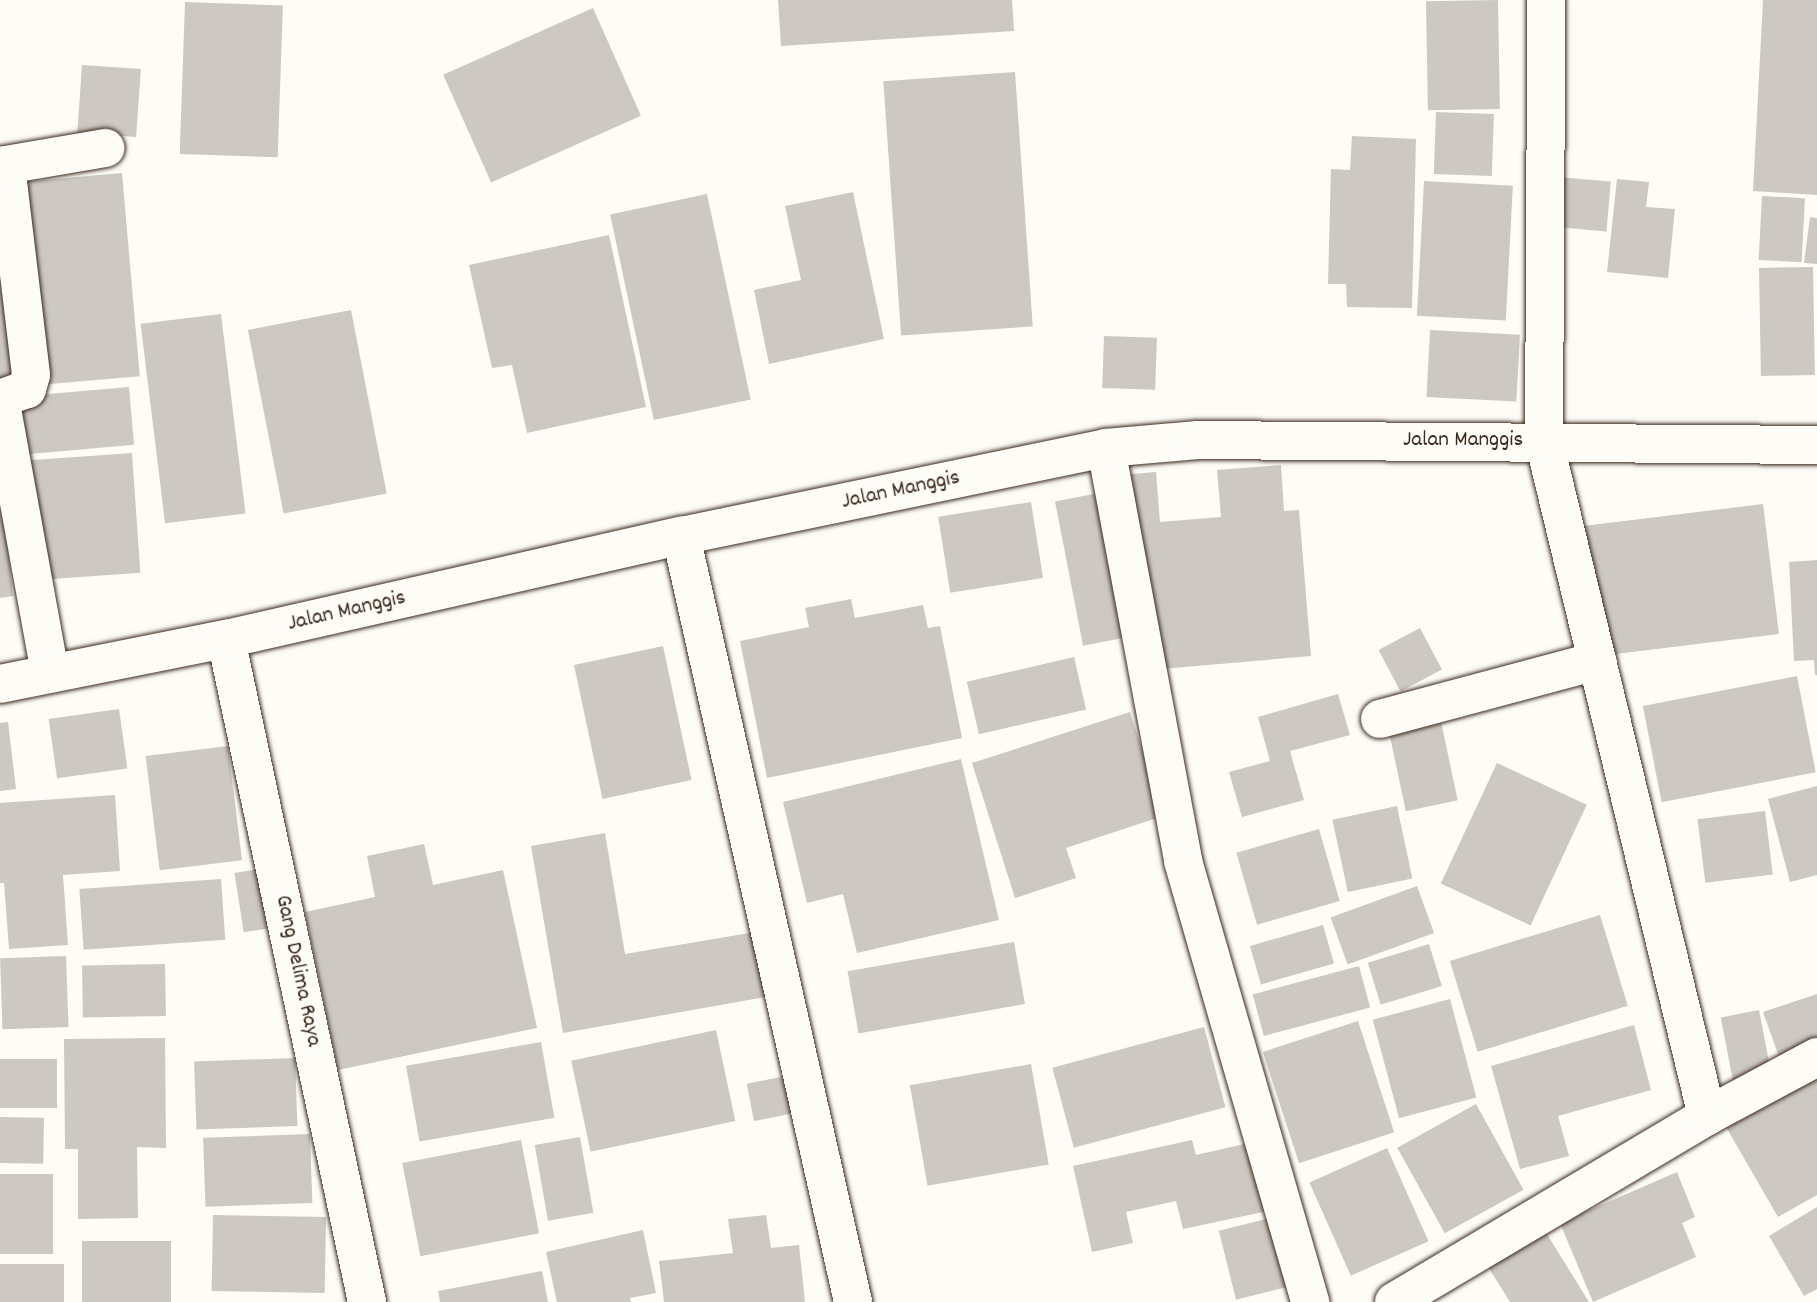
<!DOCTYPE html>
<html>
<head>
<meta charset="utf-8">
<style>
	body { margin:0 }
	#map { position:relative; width:1817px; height:1302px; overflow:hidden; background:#fdfcf7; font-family:Dekko,sans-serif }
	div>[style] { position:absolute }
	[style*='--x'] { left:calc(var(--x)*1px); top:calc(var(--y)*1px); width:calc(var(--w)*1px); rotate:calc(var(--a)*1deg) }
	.building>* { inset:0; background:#cdc8c2; transform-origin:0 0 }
	.roads { filter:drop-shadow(0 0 2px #3b2a1e) drop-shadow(0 0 2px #3b2a1e) }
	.minor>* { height:38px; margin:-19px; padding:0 19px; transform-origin:19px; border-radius:19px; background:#fdfcf7 }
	span { translate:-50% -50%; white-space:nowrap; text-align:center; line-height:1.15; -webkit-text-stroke:5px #fdfcf7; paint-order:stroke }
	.street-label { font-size:23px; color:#3b2a1e }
</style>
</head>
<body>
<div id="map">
	<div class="building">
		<div style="clip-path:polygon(778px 0,1012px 0,1014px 31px,781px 46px)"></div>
		<div style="left:1498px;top:0;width:109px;height:72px;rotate:89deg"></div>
		<div style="clip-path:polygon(1763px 0,1817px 0,1817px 195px,1753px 191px)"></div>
		<div style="left:185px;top:2px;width:98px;height:152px;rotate:2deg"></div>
		<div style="left:593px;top:8px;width:118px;height:164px;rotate:66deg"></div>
		<div style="left:82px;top:65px;width:59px;height:68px;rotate:4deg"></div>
		<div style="left:1015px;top:72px;width:255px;height:132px;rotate:86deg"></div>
		<div style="left:1436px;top:112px;width:58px;height:62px;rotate:2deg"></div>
		<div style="clip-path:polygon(1352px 136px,1416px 139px,1412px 308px,1347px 307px,1346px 284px,1328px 284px,1331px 169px,1350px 170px)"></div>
		<div style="left:122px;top:173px;width:204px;height:99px;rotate:85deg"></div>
		<div style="left:1558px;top:177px;width:53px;height:50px;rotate:5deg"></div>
		<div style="clip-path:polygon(1617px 179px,1649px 182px,1646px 207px,1675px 209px,1668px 278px,1607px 272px)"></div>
		<div style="left:1424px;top:181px;width:89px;height:135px;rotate:3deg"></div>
		<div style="clip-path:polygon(853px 192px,884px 339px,769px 364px,754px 290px,801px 280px,785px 206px)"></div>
		<div style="left:707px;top:194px;width:210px;height:99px;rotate:78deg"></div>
		<div style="left:1762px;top:196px;width:43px;height:64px;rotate:3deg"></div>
		<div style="clip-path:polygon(1810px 217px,1817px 218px,1817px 264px,1804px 263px)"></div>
		<div style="clip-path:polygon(0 232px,15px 384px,0 385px)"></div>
		<div style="clip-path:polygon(609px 235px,646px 407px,527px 433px,512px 365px,492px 368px,469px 265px)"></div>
		<div style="left:1813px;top:267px;width:108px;height:54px;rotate:89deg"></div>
		<div style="left:351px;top:310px;width:187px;height:105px;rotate:79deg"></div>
		<div style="left:221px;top:314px;width:201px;height:81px;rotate:83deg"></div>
		<div style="left:1430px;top:330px;width:90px;height:67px;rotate:3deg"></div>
		<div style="left:1104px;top:336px;width:53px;height:52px;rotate:2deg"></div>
		<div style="left:129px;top:387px;width:58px;height:116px;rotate:85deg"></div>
		<div style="left:132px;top:453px;width:120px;height:103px;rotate:86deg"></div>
		<div style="clip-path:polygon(1281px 465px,1284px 511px,1299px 510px,1311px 656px,1150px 670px,1122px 475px,1156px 472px,1160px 522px,1221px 517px,1217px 470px)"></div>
		<div style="left:1109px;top:491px;width:147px;height:55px;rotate:79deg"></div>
		<div style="left:1031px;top:502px;width:77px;height:94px;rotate:81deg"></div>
		<div style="left:1763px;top:504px;width:131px;height:183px;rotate:83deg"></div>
		<div style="clip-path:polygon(4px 510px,13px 596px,0 598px,0 511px)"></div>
		<div style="clip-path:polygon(1817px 560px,1817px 675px,1815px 675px,1814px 660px,1794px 661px,1789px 562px)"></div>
		<div style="clip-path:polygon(851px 599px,855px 618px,923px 605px,928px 628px,940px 626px,962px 738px,767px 778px,740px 641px,809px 627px,805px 608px)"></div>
		<div style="left:1420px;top:628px;width:47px;height:47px;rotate:62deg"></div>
		<div style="left:663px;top:646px;width:137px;height:91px;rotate:78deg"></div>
		<div style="left:1074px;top:657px;width:54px;height:110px;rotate:77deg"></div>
		<div style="left:1797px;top:676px;width:98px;height:157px;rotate:79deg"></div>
		<div style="clip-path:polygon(1338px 694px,1350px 735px,1290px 751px,1304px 800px,1242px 817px,1229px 772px,1270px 761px,1258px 717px)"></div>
		<div style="left:119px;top:709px;width:60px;height:71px;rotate:82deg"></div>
		<div style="clip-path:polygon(1130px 712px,1163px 816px,1066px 848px,1076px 878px,1015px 898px,972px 763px)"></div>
		<div style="left:1440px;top:717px;width:85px;height:53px;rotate:78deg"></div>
		<div style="clip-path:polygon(8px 722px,16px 789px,0 791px,0 723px)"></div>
		<div style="left:228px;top:746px;width:115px;height:83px;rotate:83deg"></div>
		<div style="clip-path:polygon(961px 759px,999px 920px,857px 953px,843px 894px,807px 903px,783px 802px)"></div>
		<div style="left:1497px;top:763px;width:99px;height:133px;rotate:25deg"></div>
		<div style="clip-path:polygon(1817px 786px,1817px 875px,1790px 882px,1768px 799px)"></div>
		<div style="clip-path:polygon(115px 795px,120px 871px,63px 875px,68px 945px,9px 949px,4px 883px,0 883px,0 803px)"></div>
		<div style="left:1397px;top:806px;width:74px;height:66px;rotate:78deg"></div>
		<div style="left:1765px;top:811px;width:64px;height:68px;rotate:83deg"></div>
		<div style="left:1319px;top:829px;width:75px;height:86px;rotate:74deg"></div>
		<div style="clip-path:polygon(605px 833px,625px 954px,755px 932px,766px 997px,563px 1033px,531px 846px)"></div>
		<div style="clip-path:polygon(424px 844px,433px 885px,503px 870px,537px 1028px,338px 1070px,305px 912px,375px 897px,367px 856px)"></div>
		<div style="left:266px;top:868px;width:60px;height:32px;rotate:81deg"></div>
		<div style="left:221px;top:879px;width:61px;height:142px;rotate:86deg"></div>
		<div style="left:1417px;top:886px;width:50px;height:92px;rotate:70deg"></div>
		<div style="left:1600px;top:915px;width:95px;height:157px;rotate:73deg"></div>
		<div style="left:1323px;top:925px;width:40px;height:76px;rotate:74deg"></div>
		<div style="left:1014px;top:942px;width:63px;height:169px;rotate:80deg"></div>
		<div style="left:1429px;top:944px;width:44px;height:64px;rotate:73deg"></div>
		<div style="left:66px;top:956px;width:71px;height:66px;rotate:88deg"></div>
		<div style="left:165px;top:964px;width:52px;height:83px;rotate:89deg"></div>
		<div style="left:1359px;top:966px;width:43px;height:110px;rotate:75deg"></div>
		<div style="clip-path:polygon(1817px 994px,1817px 1044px,1779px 1057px,1763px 1012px)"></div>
		<div style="left:1450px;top:999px;width:102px;height:80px;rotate:75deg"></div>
		<div style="left:1759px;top:1010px;width:68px;height:39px;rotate:79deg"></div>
		<div style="left:1358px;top:1021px;width:117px;height:100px;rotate:72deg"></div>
		<div style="clip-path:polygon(1634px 1025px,1651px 1090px,1558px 1116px,1569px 1156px,1520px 1169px,1491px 1066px)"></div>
		<div style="left:1204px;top:1027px;width:83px;height:157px;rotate:75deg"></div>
		<div style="left:716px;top:1030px;width:93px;height:148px;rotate:78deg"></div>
		<div style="clip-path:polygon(165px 1038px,166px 1148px,137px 1147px,138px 1218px,78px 1219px,78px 1149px,65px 1149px,64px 1039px)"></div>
		<div style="left:541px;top:1042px;width:77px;height:137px;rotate:80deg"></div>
		<div style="left:295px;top:1058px;width:68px;height:101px;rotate:88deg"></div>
		<div style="left:0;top:1059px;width:57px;height:49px"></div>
		<div style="left:1031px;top:1064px;width:102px;height:123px;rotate:80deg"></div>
		<div style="clip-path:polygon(1817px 1074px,1817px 1195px,1778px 1217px,1726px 1127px)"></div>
		<div style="left:786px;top:1076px;width:38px;height:40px;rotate:79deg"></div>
		<div style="left:1476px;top:1104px;width:98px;height:90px;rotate:61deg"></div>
		<div style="left:0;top:1117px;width:44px;height:46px;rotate:1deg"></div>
		<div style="left:310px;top:1134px;width:69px;height:107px;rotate:88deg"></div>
		<div style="left:580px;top:1137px;width:77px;height:46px;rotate:80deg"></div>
		<div style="left:521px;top:1140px;width:95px;height:121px;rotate:79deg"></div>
		<div style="clip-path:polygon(1192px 1140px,1196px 1155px,1253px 1142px,1268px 1211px,1183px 1229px,1176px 1201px,1126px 1212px,1133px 1243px,1092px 1252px,1073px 1166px)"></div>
		<div style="left:1387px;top:1148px;width:102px;height:85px;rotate:66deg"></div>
		<div style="clip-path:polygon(1677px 1172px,1695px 1217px,1682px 1223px,1696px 1257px,1593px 1302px,1560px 1223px)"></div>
		<div style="left:0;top:1174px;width:53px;height:80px"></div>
		<div style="clip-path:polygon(1817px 1207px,1817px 1289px,1804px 1296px,1769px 1236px)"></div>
		<div style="left:213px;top:1215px;width:113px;height:76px;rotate:1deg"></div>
		<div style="clip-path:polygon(766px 1215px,771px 1248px,799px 1245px,805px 1302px,664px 1302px,659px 1261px,733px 1253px,728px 1219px)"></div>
		<div style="left:1278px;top:1216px;width:71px;height:61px;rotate:76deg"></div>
		<div style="clip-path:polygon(1542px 1226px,1589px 1302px,1510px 1302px,1485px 1262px)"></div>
		<div style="clip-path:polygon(643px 1230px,656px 1293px,630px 1298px,631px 1302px,557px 1302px,546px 1252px)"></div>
		<div style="left:82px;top:1241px;width:89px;height:61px"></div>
		<div style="left:0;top:1264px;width:64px;height:38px"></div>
		<div style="clip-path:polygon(542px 1271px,548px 1302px,440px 1302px,438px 1291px)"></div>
	</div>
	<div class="roads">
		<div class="minor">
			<div style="--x:6;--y:165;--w:211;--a:83.2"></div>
			<div style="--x:31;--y:375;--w:15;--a:106"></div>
			<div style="--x:27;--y:389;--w:27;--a:160"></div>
			<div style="--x:2;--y:398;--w:11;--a:90"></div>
			<div style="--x:2;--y:409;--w:269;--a:79.7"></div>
			<div style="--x:0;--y:166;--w:107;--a:-9.7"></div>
			<div style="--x:1106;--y:448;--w:420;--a:79.4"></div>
			<div style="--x:1183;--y:861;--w:459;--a:73.9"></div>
			<div style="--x:681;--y:536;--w:785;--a:77.34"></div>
			<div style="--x:226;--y:639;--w:678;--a:77.99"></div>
			<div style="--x:0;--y:684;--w:230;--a:-11.3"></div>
			<div style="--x:226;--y:639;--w:467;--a:-12.8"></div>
			<div style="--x:681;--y:536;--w:434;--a:-11.7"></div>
			<div style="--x:1106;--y:448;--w:92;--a:-5"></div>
			<div style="--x:1198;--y:440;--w:619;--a:0.46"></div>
			<div style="--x:1380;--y:719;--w:225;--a:-15"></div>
			<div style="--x:1707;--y:1116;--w:125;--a:-28.2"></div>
			<div style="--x:1394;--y:1302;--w:364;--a:-30.7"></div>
			<div style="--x:1707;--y:1116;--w:694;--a:-103.58"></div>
			<div style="--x:1544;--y:441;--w:441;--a:-89.7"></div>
		</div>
	</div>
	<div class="street-label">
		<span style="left:1463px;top:441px">Jalan Manggis</span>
		<span style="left:901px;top:491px;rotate:-12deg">Jalan Manggis</span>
		<span style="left:347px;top:612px;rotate:-13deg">Jalan Manggis</span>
		<span style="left:297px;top:971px;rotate:78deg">Gang Delima Raya</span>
	</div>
</div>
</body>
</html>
